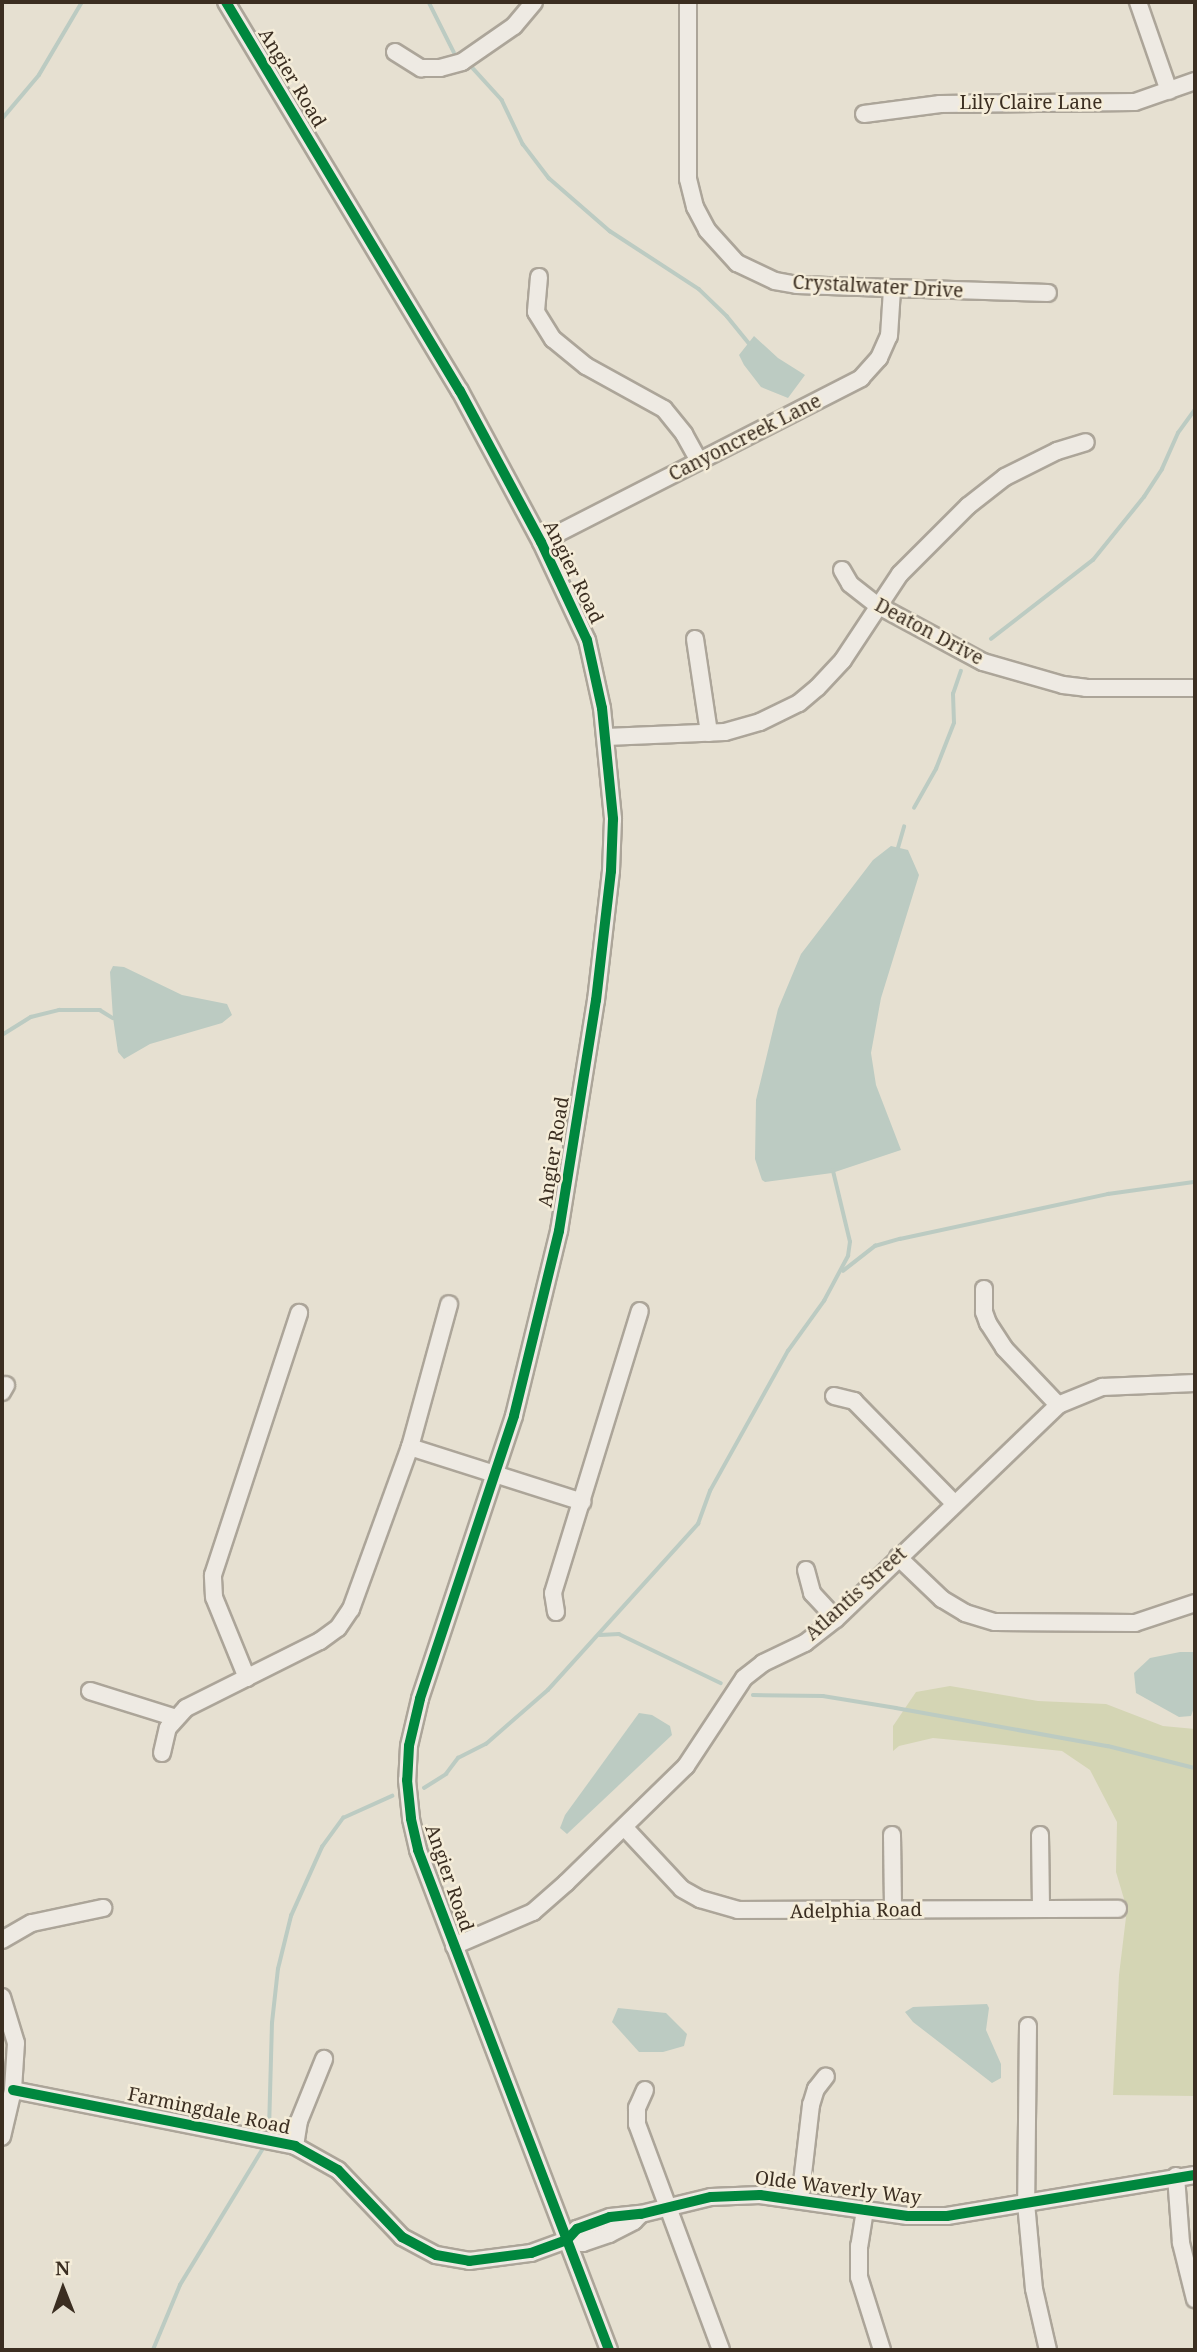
<!DOCTYPE html>
<html>
<head>
<meta charset="utf-8">
<style>
	body { margin:0 }
	#map { position:relative; width:1197px; height:2352px; overflow:hidden; background:#e6e0d1; font-family:"Noto Serif",serif }
	div>[style] { position:absolute }
	[style*='--x'] { left:calc(var(--x)*1px); top:calc(var(--y)*1px); width:calc(var(--w)*1px); rotate:calc(var(--a)*1deg) }
	.green>* { inset:0; background:#d4d5b4 }
	.water>* { inset:0; background:#bccbc2 }
	.stream>* { height:3.5px; margin:-1.75px; padding:0 1.75px; transform-origin:1.75px; border-radius:1.75px; background:#bccbc2 }
	.roads { filter:drop-shadow(2px 0 #aca599) drop-shadow(-2px 0 #aca599) drop-shadow(0 2px #aca599) drop-shadow(0 -2px #aca599) }
	.minor>* { height:16px; margin:-8px; padding:0 8px; transform-origin:8px; border-radius:8px; background:#eeeae3 }
	.cycleway>* { height:10px; margin:-5px; padding:0 5px; transform-origin:5px; border-radius:5px; background:#00873e }
	span { translate:-50% -50%; white-space:nowrap; text-align:center; line-height:1.15; -webkit-text-stroke:5px #f5edd9; paint-order:stroke }
	.street-label { font-size:19px; color:#3b2e21 }
	.frame { position:absolute; inset:0; border:4px solid #3b2e21; pointer-events:none }
	.north { position:absolute; left:28px; top:2254px; width:70px; height:70px; -webkit-text-stroke:5px #f5edd9; paint-order:stroke; rotate:359deg; font-size:19px; font-weight:700; line-height:28px; text-align:center; color:#3b2e21 }
	.north::after { content:''; display:block; margin:auto; width:24px; height:32px; background:#3b2e21; clip-path:polygon(50% 0,100% 100%,50% 72%,0 100%) }
</style>
</head>
<body>
<div id="map">
	<div class="green">
		<i style="clip-path:polygon(950px 1686px,1038px 1701px,1106px 1704px,1163px 1726px,1195px 1729px,1195px 2096px,1113px 2095px,1119px 1975px,1127px 1909px,1116px 1872px,1117px 1822px,1090px 1770px,1062px 1751px,995px 1744px,933px 1738px,899px 1746px,893px 1751px,893px 1726px,916px 1692px)"></i>
	</div>
	<div class="water">
		<i style="clip-path:polygon(754px 336px,778px 358px,805px 375px,788px 398px,761px 387px,744px 365px,739px 355px)"></i>
		<i style="clip-path:polygon(891px 846px,908px 850px,919px 875px,881px 998px,871px 1053px,876px 1085px,901px 1150px,832px 1173px,765px 1182px,762px 1180px,755px 1159px,756px 1100px,778px 1009px,801px 954px,873px 860px)"></i>
		<i style="clip-path:polygon(113px 966px,124px 967px,182px 995px,227px 1004px,232px 1015px,222px 1023px,150px 1044px,124px 1059px,118px 1052px,113px 1018px,110px 972px)"></i>
		<i style="clip-path:polygon(1180px 1652px,1195px 1652px,1195px 1705px,1191px 1716px,1179px 1717px,1136px 1693px,1134px 1673px,1150px 1658px)"></i>
		<i style="clip-path:polygon(639px 1713px,652px 1715px,670px 1726px,672px 1735px,567px 1834px,560px 1828px,565px 1815px)"></i>
		<i style="clip-path:polygon(987px 2004px,989px 2008px,986px 2030px,1001px 2064px,1001px 2078px,992px 2083px,913px 2022px,905px 2012px,913px 2007px)"></i>
		<i style="clip-path:polygon(618px 2008px,666px 2013px,687px 2034px,684px 2046px,663px 2052px,639px 2052px,612px 2022px)"></i>
	</div>
	<div class="stream">
		<i style="--x:429;--y:2;--w:56;--a:63.4"></i>
		<i style="--x:471;--y:66;--w:46;--a:47.6"></i>
		<i style="--x:502;--y:100;--w:49;--a:64.5"></i>
		<i style="--x:523;--y:144;--w:43;--a:52.6"></i>
		<i style="--x:549;--y:178;--w:81;--a:41"></i>
		<i style="--x:610;--y:231;--w:106;--a:33.1"></i>
		<i style="--x:699;--y:289;--w:39;--a:44"></i>
		<i style="--x:727;--y:316;--w:36;--a:51"></i>
		<i style="--x:2;--y:119;--w:57;--a:-49.9"></i>
		<i style="--x:39;--y:75;--w:85;--a:-59.5"></i>
		<i style="--x:991;--y:639;--w:129;--a:-37.8"></i>
		<i style="--x:1093;--y:560;--w:81;--a:-51"></i>
		<i style="--x:1144;--y:497;--w:33;--a:-57"></i>
		<i style="--x:1162;--y:469;--w:39;--a:-66"></i>
		<i style="--x:1178;--y:433;--w:29;--a:-54"></i>
		<i style="--x:914;--y:808;--w:45;--a:-60.6"></i>
		<i style="--x:936;--y:769;--w:49;--a:-68.6"></i>
		<i style="--x:954;--y:723;--w:29;--a:-92"></i>
		<i style="--x:953;--y:694;--w:24;--a:-71"></i>
		<i style="--x:898;--y:848;--w:22;--a:-74"></i>
		<i style="--x:2;--y:1035;--w:34;--a:-32"></i>
		<i style="--x:31;--y:1017;--w:29;--a:-14"></i>
		<i style="--x:59;--y:1010;--w:41;--a:0"></i>
		<i style="--x:100;--y:1010;--w:15;--a:32"></i>
		<i style="--x:843;--y:1271;--w:41;--a:-38"></i>
		<i style="--x:875;--y:1246;--w:26;--a:-16"></i>
		<i style="--x:900;--y:1239;--w:213;--a:-12.2"></i>
		<i style="--x:1108;--y:1194;--w:88;--a:-7.9"></i>
		<i style="--x:600;--y:1635;--w:19;--a:-3"></i>
		<i style="--x:619;--y:1634;--w:113;--a:25.7"></i>
		<i style="--x:753;--y:1695;--w:70;--a:0.8"></i>
		<i style="--x:823;--y:1696;--w:74;--a:9.3"></i>
		<i style="--x:896;--y:1708;--w:215;--a:10.2"></i>
		<i style="--x:1108;--y:1746;--w:90;--a:14.2"></i>
		<i style="--x:424;--y:1788;--w:26;--a:-32"></i>
		<i style="--x:446;--y:1774;--w:20;--a:-53"></i>
		<i style="--x:458;--y:1758;--w:31;--a:-27"></i>
		<i style="--x:486;--y:1744;--w:82;--a:-41.1"></i>
		<i style="--x:548;--y:1690;--w:224;--a:-47.9"></i>
		<i style="--x:698;--y:1524;--w:35;--a:-70"></i>
		<i style="--x:710;--y:1491;--w:160;--a:-60.9"></i>
		<i style="--x:788;--y:1351;--w:62;--a:-54.2"></i>
		<i style="--x:824;--y:1301;--w:51;--a:-61.9"></i>
		<i style="--x:848;--y:1256;--w:14;--a:-82"></i>
		<i style="--x:850;--y:1242;--w:73;--a:-103.5"></i>
		<i style="--x:269;--y:2130;--w:107;--a:-88.4"></i>
		<i style="--x:272;--y:2023;--w:54;--a:-83.7"></i>
		<i style="--x:278;--y:1969;--w:55;--a:-76.2"></i>
		<i style="--x:291;--y:1916;--w:76;--a:-65.8"></i>
		<i style="--x:322;--y:1847;--w:36;--a:-54"></i>
		<i style="--x:343;--y:1818;--w:54;--a:-24.2"></i>
		<i style="--x:153;--y:2350;--w:70;--a:-67.4"></i>
		<i style="--x:180;--y:2285;--w:164;--a:-58.7"></i>
	</div>
	<div class="roads">
		<div class="minor">
			<i style="--x:226;--y:2;--w:454;--a:59"></i>
			<i style="--x:460;--y:391;--w:171;--a:61.8"></i>
			<i style="--x:541;--y:542;--w:108;--a:64.9"></i>
			<i style="--x:587;--y:640;--w:70;--a:77.6"></i>
			<i style="--x:602;--y:708;--w:112;--a:84.3"></i>
			<i style="--x:613;--y:819;--w:52;--a:92.2"></i>
			<i style="--x:611;--y:871;--w:130;--a:96.6"></i>
			<i style="--x:596;--y:1000;--w:234;--a:99.1"></i>
			<i style="--x:559;--y:1231;--w:190;--a:103.7"></i>
			<i style="--x:514;--y:1416;--w:298;--a:108.4"></i>
			<i style="--x:420;--y:1699;--w:48;--a:103.2"></i>
			<i style="--x:409;--y:1746;--w:34;--a:93"></i>
			<i style="--x:407;--y:1780;--w:39;--a:84"></i>
			<i style="--x:411;--y:1819;--w:32;--a:77"></i>
			<i style="--x:418;--y:1850;--w:535;--a:69.09"></i>
			<i style="--x:688;--y:2;--w:177;--a:90"></i>
			<i style="--x:688;--y:179;--w:29;--a:76"></i>
			<i style="--x:695;--y:207;--w:26;--a:62"></i>
			<i style="--x:707;--y:230;--w:45;--a:47.7"></i>
			<i style="--x:737;--y:263;--w:42;--a:25.3"></i>
			<i style="--x:775;--y:281;--w:22;--a:10"></i>
			<i style="--x:797;--y:285;--w:251;--a:1.8"></i>
			<i style="--x:1138;--y:2;--w:94;--a:70.8"></i>
			<i style="--x:395;--y:52;--w:31;--a:32"></i>
			<i style="--x:421;--y:68;--w:19;--a:0"></i>
			<i style="--x:440;--y:68;--w:23;--a:-15"></i>
			<i style="--x:462;--y:62;--w:63;--a:-34.7"></i>
			<i style="--x:514;--y:26;--w:31;--a:-50"></i>
			<i style="--x:864;--y:114;--w:77;--a:-7.5"></i>
			<i style="--x:940;--y:104;--w:195;--a:-0.6"></i>
			<i style="--x:1135;--y:102;--w:64;--a:-19.3"></i>
			<i style="--x:539;--y:277;--w:35;--a:95"></i>
			<i style="--x:536;--y:312;--w:32;--a:58"></i>
			<i style="--x:553;--y:339;--w:43;--a:39.3"></i>
			<i style="--x:586;--y:366;--w:89;--a:28.9"></i>
			<i style="--x:664;--y:409;--w:32;--a:51"></i>
			<i style="--x:684;--y:434;--w:31;--a:61"></i>
			<i style="--x:541;--y:542;--w:360;--a:-27.1"></i>
			<i style="--x:861;--y:378;--w:27;--a:-48"></i>
			<i style="--x:879;--y:358;--w:24;--a:-66"></i>
			<i style="--x:889;--y:336;--w:47;--a:-86.3"></i>
			<i style="--x:842;--y:570;--w:16;--a:60"></i>
			<i style="--x:850;--y:584;--w:34;--a:38"></i>
			<i style="--x:877;--y:605;--w:120;--a:28.3"></i>
			<i style="--x:983;--y:662;--w:83;--a:16"></i>
			<i style="--x:1063;--y:685;--w:23;--a:7"></i>
			<i style="--x:1086;--y:688;--w:109;--a:0"></i>
			<i style="--x:695;--y:639;--w:95;--a:81.5"></i>
			<i style="--x:606;--y:737;--w:119;--a:-2.4"></i>
			<i style="--x:725;--y:732;--w:36;--a:-16"></i>
			<i style="--x:760;--y:722;--w:43;--a:-26"></i>
			<i style="--x:799;--y:703;--w:23;--a:-40"></i>
			<i style="--x:817;--y:688;--w:38;--a:-47"></i>
			<i style="--x:843;--y:660;--w:103;--a:-56.5"></i>
			<i style="--x:900;--y:574;--w:96;--a:-45"></i>
			<i style="--x:968;--y:506;--w:47;--a:-38.1"></i>
			<i style="--x:1005;--y:477;--w:58;--a:-26.6"></i>
			<i style="--x:1057;--y:451;--w:30;--a:-17"></i>
			<i style="--x:984;--y:1289;--w:23;--a:90"></i>
			<i style="--x:984;--y:1312;--w:12;--a:70"></i>
			<i style="--x:988;--y:1323;--w:30;--a:57"></i>
			<i style="--x:1004;--y:1348;--w:79;--a:46.5"></i>
			<i style="--x:2;--y:1392;--w:8;--a:-60"></i>
			<i style="--x:834;--y:1396;--w:21;--a:14"></i>
			<i style="--x:854;--y:1401;--w:143;--a:45.6"></i>
			<i style="--x:410;--y:1447;--w:181;--a:17.7"></i>
			<i style="--x:898;--y:1557;--w:61;--a:43.7"></i>
			<i style="--x:942;--y:1599;--w:27;--a:31"></i>
			<i style="--x:965;--y:1613;--w:31;--a:17"></i>
			<i style="--x:995;--y:1622;--w:140;--a:0.4"></i>
			<i style="--x:1135;--y:1623;--w:63;--a:-18.4"></i>
			<i style="--x:806;--y:1570;--w:24;--a:75"></i>
			<i style="--x:812;--y:1593;--w:35;--a:47"></i>
			<i style="--x:556;--y:1612;--w:19;--a:-99"></i>
			<i style="--x:553;--y:1593;--w:295;--a:-72.9"></i>
			<i style="--x:247;--y:1678;--w:87;--a:-112.2"></i>
			<i style="--x:214;--y:1597;--w:22;--a:-93"></i>
			<i style="--x:213;--y:1575;--w:276;--a:-71.8"></i>
			<i style="--x:90;--y:1691;--w:90;--a:17.4"></i>
			<i style="--x:162;--y:1753;--w:26;--a:-77"></i>
			<i style="--x:168;--y:1728;--w:27;--a:-48"></i>
			<i style="--x:186;--y:1708;--w:150;--a:-26.6"></i>
			<i style="--x:320;--y:1641;--w:22;--a:-36"></i>
			<i style="--x:338;--y:1628;--w:23;--a:-56"></i>
			<i style="--x:351;--y:1609;--w:172;--a:-70"></i>
			<i style="--x:410;--y:1447;--w:148;--a:-74.7"></i>
			<i style="--x:625;--y:1828;--w:83;--a:46.9"></i>
			<i style="--x:682;--y:1889;--w:21;--a:29"></i>
			<i style="--x:700;--y:1899;--w:40;--a:16"></i>
			<i style="--x:738;--y:1910;--w:380;--a:-0.2"></i>
			<i style="--x:892;--y:1835;--w:75;--a:89.2"></i>
			<i style="--x:1040;--y:1835;--w:74;--a:89.2"></i>
			<i style="--x:2;--y:1940;--w:34;--a:-30"></i>
			<i style="--x:32;--y:1923;--w:73;--a:-11.9"></i>
			<i style="--x:454;--y:1946;--w:86;--a:-23.3"></i>
			<i style="--x:533;--y:1912;--w:44;--a:-41.3"></i>
			<i style="--x:566;--y:1883;--w:168;--a:-44.3"></i>
			<i style="--x:686;--y:1766;--w:105;--a:-56.6"></i>
			<i style="--x:744;--y:1678;--w:24;--a:-38"></i>
			<i style="--x:763;--y:1663;--w:47;--a:-25.5"></i>
			<i style="--x:805;--y:1643;--w:39;--a:-38"></i>
			<i style="--x:836;--y:1619;--w:308;--a:-43.9"></i>
			<i style="--x:1058;--y:1405;--w:48;--a:-22.2"></i>
			<i style="--x:1102;--y:1387;--w:93;--a:-2.5"></i>
			<i style="--x:2;--y:1997;--w:48;--a:73.1"></i>
			<i style="--x:16;--y:2043;--w:47;--a:93.7"></i>
			<i style="--x:13;--y:2090;--w:48;--a:103.2"></i>
			<i style="--x:1028;--y:2026;--w:177;--a:90.6"></i>
			<i style="--x:1026;--y:2203;--w:86;--a:84.7"></i>
			<i style="--x:1034;--y:2289;--w:63;--a:77.1"></i>
			<i style="--x:13;--y:2090;--w:288;--a:11.2"></i>
			<i style="--x:295;--y:2146;--w:49;--a:29.2"></i>
			<i style="--x:338;--y:2170;--w:93;--a:46.3"></i>
			<i style="--x:402;--y:2237;--w:38;--a:28"></i>
			<i style="--x:436;--y:2255;--w:34;--a:10"></i>
			<i style="--x:469;--y:2261;--w:63;--a:-7.4"></i>
			<i style="--x:531;--y:2253;--w:38;--a:-20"></i>
			<i style="--x:567;--y:2240;--w:15;--a:-48"></i>
			<i style="--x:577;--y:2229;--w:35;--a:-20"></i>
			<i style="--x:610;--y:2217;--w:31;--a:-6"></i>
			<i style="--x:641;--y:2214;--w:72;--a:-13.7"></i>
			<i style="--x:711;--y:2197;--w:49;--a:-2.3"></i>
			<i style="--x:760;--y:2195;--w:149;--a:8.1"></i>
			<i style="--x:908;--y:2216;--w:39;--a:0"></i>
			<i style="--x:947;--y:2216;--w:251;--a:-9.4"></i>
			<i style="--x:645;--y:2090;--w:20;--a:114"></i>
			<i style="--x:637;--y:2108;--w:16;--a:90"></i>
			<i style="--x:637;--y:2124;--w:241;--a:69.6"></i>
			<i style="--x:295;--y:2146;--w:25;--a:-81"></i>
			<i style="--x:299;--y:2121;--w:67;--a:-68"></i>
			<i style="--x:1176;--y:2176;--w:67;--a:85.7"></i>
			<i style="--x:1181;--y:2243;--w:58;--a:76"></i>
			<i style="--x:800;--y:2200;--w:96;--a:-83.4"></i>
			<i style="--x:811;--y:2105;--w:17;--a:-73"></i>
			<i style="--x:816;--y:2089;--w:16;--a:-52"></i>
			<i style="--x:865;--y:2210;--w:36;--a:99"></i>
			<i style="--x:859;--y:2246;--w:31;--a:90"></i>
			<i style="--x:859;--y:2277;--w:77;--a:72.5"></i>
			<i style="--x:567;--y:2240;--w:16;--a:11"></i>
			<i style="--x:583;--y:2243;--w:28;--a:-19"></i>
			<i style="--x:609;--y:2234;--w:28;--a:-27"></i>
			<i style="--x:634;--y:2221;--w:10;--a:-45"></i>
		</div>
	</div>
	<div class="cycleway">
		<i style="--x:226;--y:2;--w:454;--a:59"></i>
		<i style="--x:460;--y:391;--w:171;--a:61.8"></i>
		<i style="--x:541;--y:542;--w:108;--a:64.9"></i>
		<i style="--x:587;--y:640;--w:70;--a:77.6"></i>
		<i style="--x:602;--y:708;--w:112;--a:84.3"></i>
		<i style="--x:613;--y:819;--w:52;--a:92.2"></i>
		<i style="--x:611;--y:871;--w:130;--a:96.6"></i>
		<i style="--x:596;--y:1000;--w:234;--a:99.1"></i>
		<i style="--x:559;--y:1231;--w:190;--a:103.7"></i>
		<i style="--x:514;--y:1416;--w:298;--a:108.4"></i>
		<i style="--x:420;--y:1699;--w:48;--a:103.2"></i>
		<i style="--x:409;--y:1746;--w:34;--a:93"></i>
		<i style="--x:407;--y:1780;--w:39;--a:84"></i>
		<i style="--x:411;--y:1819;--w:32;--a:77"></i>
		<i style="--x:418;--y:1850;--w:535;--a:69.09"></i>
		<i style="--x:13;--y:2090;--w:288;--a:11.2"></i>
		<i style="--x:295;--y:2146;--w:49;--a:29.2"></i>
		<i style="--x:338;--y:2170;--w:93;--a:46.3"></i>
		<i style="--x:402;--y:2237;--w:38;--a:28"></i>
		<i style="--x:436;--y:2255;--w:34;--a:10"></i>
		<i style="--x:469;--y:2261;--w:63;--a:-7.4"></i>
		<i style="--x:531;--y:2253;--w:38;--a:-20"></i>
		<i style="--x:567;--y:2240;--w:15;--a:-48"></i>
		<i style="--x:577;--y:2229;--w:35;--a:-20"></i>
		<i style="--x:610;--y:2217;--w:31;--a:-6"></i>
		<i style="--x:641;--y:2214;--w:72;--a:-13.7"></i>
		<i style="--x:711;--y:2197;--w:49;--a:-2.3"></i>
		<i style="--x:760;--y:2195;--w:149;--a:8.1"></i>
		<i style="--x:908;--y:2216;--w:39;--a:0"></i>
		<i style="--x:947;--y:2216;--w:251;--a:-9.4"></i>
	</div>
	<div class="street-label">
		<span style="left:292px;top:78px;rotate:59deg">Angier Road</span>
		<span style="left:1031px;top:103px">Lily Claire Lane</span>
		<span style="left:878px;top:287px;rotate:3deg">Crystalwater Drive</span>
		<span style="left:745px;top:438px;rotate:-27deg">Canyoncreek Lane</span>
		<span style="left:573px;top:572px;rotate:64deg">Angier Road</span>
		<span style="left:929px;top:632px;rotate:28deg">Deaton Drive</span>
		<span style="left:554px;top:1152px;rotate:-81deg">Angier Road</span>
		<span style="left:856px;top:1594px;rotate:-42deg">Atlantis Street</span>
		<span style="left:449px;top:1878px;rotate:71deg">Angier Road</span>
		<span style="left:856px;top:1911px;rotate:-1deg">Adelphia Road</span>
		<span style="left:209px;top:2111px;rotate:12deg">Farmingdale Road</span>
		<span style="left:838px;top:2188px;rotate:7deg">Olde Waverly Way</span>
	</div>
	<div class="frame"></div>
	<div class="north">N</div>
</div>
</body>
</html>
